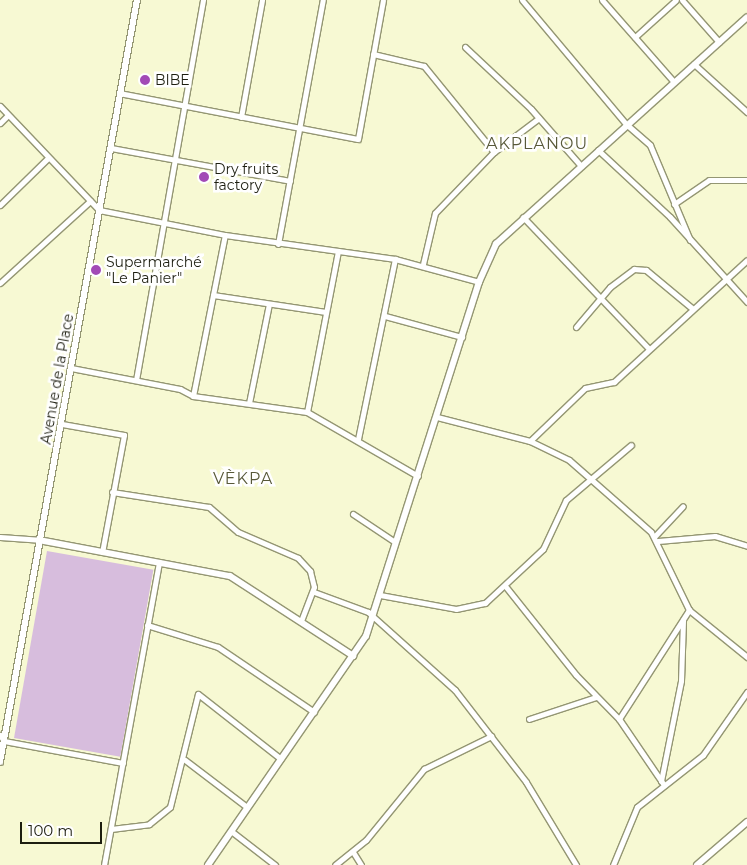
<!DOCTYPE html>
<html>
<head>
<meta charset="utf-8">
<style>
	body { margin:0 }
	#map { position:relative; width:747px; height:865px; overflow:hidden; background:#f7f9d3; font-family:Montserrat,sans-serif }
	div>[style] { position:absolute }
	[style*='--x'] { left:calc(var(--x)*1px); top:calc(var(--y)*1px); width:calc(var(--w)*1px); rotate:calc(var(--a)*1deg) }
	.green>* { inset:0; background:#d7bddd; transform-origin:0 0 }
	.roads { filter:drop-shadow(1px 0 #949673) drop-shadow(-1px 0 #949673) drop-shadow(0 1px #949673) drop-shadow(0 -1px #949673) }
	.minor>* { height:5px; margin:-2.5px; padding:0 2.5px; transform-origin:2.5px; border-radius:2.5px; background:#fff }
	.tertiary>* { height:6px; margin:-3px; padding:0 3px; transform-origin:3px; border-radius:3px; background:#fff }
	.dots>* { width:14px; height:14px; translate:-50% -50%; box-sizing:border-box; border:2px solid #fff; border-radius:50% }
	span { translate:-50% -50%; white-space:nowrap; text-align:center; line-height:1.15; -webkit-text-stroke:5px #fff; paint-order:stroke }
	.poi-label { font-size:14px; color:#1d1e10 }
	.left { translate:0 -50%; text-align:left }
	.street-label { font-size:14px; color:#1d1e10 }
	.quarter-label { font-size:16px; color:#585939; letter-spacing:1px }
	.scale { position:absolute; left:20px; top:822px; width:82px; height:22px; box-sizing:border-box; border:2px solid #1d1e10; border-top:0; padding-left:6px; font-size:15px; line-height:18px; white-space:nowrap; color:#1d1e10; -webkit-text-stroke:4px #fff; paint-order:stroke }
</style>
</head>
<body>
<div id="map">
	<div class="green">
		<i style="left:47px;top:551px;width:108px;height:190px;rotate:10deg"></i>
	</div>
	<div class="roads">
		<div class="minor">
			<i style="--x:522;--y:0;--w:162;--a:50"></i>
			<i style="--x:626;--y:124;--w:32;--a:41"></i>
			<i style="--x:650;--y:145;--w:103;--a:67.2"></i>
			<i style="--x:602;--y:0;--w:109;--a:48.7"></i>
			<i style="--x:682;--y:0;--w:56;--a:48.6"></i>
			<i style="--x:635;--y:37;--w:55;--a:-42.1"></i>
			<i style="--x:465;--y:47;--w:91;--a:43.2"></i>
			<i style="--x:531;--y:109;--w:76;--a:48.7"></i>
			<i style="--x:373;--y:54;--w:52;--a:13.2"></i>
			<i style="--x:424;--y:66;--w:111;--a:50.9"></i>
			<i style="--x:694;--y:64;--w:72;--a:42.2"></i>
			<i style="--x:119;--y:93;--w:243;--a:10.9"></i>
			<i style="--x:358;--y:139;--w:141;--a:-79.8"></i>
			<i style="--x:0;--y:106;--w:144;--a:46.4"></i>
			<i style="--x:99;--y:210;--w:128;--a:11.2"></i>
			<i style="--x:225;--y:235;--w:172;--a:8"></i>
			<i style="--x:395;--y:259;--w:87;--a:15.3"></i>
			<i style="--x:241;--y:117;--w:119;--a:-79.8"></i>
			<i style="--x:0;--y:123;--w:11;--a:-45"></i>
			<i style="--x:111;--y:148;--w:182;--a:10.4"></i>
			<i style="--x:598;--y:150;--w:98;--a:42.9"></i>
			<i style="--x:670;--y:217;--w:115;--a:47.8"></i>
			<i style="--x:674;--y:204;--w:42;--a:-34.4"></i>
			<i style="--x:709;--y:180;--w:38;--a:0"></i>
			<i style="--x:0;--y:205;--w:67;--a:-44.4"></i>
			<i style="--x:523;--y:217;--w:182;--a:46.3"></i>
			<i style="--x:278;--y:244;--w:248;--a:-79.6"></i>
			<i style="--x:423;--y:264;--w:52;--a:-76.8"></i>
			<i style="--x:435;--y:213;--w:85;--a:-46"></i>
			<i style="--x:494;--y:152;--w:56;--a:-37.1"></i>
			<i style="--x:0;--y:283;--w:122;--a:-42.3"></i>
			<i style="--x:213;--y:295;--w:114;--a:8.6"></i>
			<i style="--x:385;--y:316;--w:80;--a:15.3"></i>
			<i style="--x:576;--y:327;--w:52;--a:-49.6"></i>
			<i style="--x:610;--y:287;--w:30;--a:-37"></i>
			<i style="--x:634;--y:269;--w:12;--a:5"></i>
			<i style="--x:646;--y:270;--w:61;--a:39.7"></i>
			<i style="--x:71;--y:368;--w:111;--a:10.9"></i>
			<i style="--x:180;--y:389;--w:15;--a:28"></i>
			<i style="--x:193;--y:396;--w:115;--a:8"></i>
			<i style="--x:307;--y:412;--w:128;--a:30"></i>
			<i style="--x:136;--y:380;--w:386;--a:-80"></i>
			<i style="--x:193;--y:396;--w:164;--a:-78.8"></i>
			<i style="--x:249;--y:403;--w:101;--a:-78.6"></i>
			<i style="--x:307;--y:412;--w:164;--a:-79.1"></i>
			<i style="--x:437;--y:417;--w:96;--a:14.5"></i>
			<i style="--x:530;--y:441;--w:43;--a:26"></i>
			<i style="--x:569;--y:460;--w:109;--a:41.3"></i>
			<i style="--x:651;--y:532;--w:87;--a:64"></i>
			<i style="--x:689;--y:610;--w:75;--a:39"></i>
			<i style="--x:62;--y:424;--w:63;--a:10.1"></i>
			<i style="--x:124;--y:435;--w:119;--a:100.6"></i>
			<i style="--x:358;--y:439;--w:184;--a:-78.4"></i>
			<i style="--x:530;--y:441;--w:76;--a:-43.9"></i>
			<i style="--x:585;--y:388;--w:30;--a:-12"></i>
			<i style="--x:614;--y:382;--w:180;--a:-42.5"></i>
			<i style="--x:112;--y:492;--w:98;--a:8.8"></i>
			<i style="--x:209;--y:507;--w:38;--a:41"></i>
			<i style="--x:238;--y:532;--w:65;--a:23.4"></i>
			<i style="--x:298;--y:558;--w:18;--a:47"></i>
			<i style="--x:310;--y:571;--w:16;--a:76"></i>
			<i style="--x:314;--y:587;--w:36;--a:111"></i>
			<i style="--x:353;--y:514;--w:50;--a:33.7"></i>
			<i style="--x:0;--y:537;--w:39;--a:4"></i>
			<i style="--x:654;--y:537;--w:42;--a:-46.9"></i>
			<i style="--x:658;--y:541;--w:57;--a:-5"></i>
			<i style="--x:715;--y:536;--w:34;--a:17"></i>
			<i style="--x:506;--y:587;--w:112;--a:51.5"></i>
			<i style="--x:576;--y:675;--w:62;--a:45.7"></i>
			<i style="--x:619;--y:719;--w:80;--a:55.7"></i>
			<i style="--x:314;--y:592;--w:58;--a:20.3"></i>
			<i style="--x:368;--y:612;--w:117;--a:41.9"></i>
			<i style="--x:455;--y:690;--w:116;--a:52.3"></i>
			<i style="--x:526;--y:782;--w:97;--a:58.9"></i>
			<i style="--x:380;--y:595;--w:77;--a:10.4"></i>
			<i style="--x:456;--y:609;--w:30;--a:-12"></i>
			<i style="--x:485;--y:603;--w:79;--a:-43"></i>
			<i style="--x:543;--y:549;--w:54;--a:-64.9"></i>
			<i style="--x:566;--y:500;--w:85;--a:-40.2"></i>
			<i style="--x:147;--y:625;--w:74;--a:17.2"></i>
			<i style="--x:218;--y:647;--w:116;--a:34.1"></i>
			<i style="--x:529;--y:719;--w:71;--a:-18.2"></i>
			<i style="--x:619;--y:719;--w:130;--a:-57.3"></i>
			<i style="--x:0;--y:735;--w:7;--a:56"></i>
			<i style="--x:4;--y:741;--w:121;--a:10.5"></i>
			<i style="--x:185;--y:760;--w:78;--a:37.2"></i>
			<i style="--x:661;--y:781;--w:102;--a:-78.7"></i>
			<i style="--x:681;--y:681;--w:61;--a:-88.1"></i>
			<i style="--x:111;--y:829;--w:38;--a:-7"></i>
			<i style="--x:149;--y:824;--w:27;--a:-39"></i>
			<i style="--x:170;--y:807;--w:116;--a:-76.1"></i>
			<i style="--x:198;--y:694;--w:105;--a:38.1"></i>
			<i style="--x:231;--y:831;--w:56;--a:37.7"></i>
			<i style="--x:353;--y:852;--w:15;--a:58"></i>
			<i style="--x:104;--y:865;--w:308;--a:-79.7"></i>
			<i style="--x:335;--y:865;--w:40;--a:-39"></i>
			<i style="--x:366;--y:840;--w:92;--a:-50.8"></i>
			<i style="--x:424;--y:769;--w:75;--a:-26.2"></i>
			<i style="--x:613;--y:865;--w:63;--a:-67.5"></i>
			<i style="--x:637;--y:807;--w:84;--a:-38.2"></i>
			<i style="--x:703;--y:755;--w:77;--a:-55.1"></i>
		</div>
		<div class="tertiary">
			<i style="--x:39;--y:540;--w:194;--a:10.7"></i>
			<i style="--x:230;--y:576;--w:147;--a:33"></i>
			<i style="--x:0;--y:762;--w:774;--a:-79.81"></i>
			<i style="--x:208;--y:865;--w:278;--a:-55.4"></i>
			<i style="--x:366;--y:636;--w:372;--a:-72.3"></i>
			<i style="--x:479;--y:282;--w:42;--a:-65.9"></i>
			<i style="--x:496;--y:244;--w:338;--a:-42.1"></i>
			<i style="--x:697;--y:865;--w:66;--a:-40.7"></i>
		</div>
	</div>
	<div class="dots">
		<i style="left:145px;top:80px;background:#a24ab6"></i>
		<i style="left:204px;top:177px;background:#a24ab6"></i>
		<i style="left:96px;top:270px;background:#a24ab6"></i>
	</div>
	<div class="poi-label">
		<span class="left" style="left:155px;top:80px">BIBE</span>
		<span class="left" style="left:214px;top:177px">Dry fruits<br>factory</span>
		<span class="left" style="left:106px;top:270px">Supermarché<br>"Le Panier"</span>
	</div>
	<div class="street-label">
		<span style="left:57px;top:379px;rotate:-80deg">Avenue de la Place</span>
	</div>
	<div class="quarter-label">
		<span style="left:537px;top:144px">AKPLANOU</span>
		<span style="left:243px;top:479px">VÈKPA</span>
	</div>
	<div class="scale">100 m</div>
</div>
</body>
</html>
